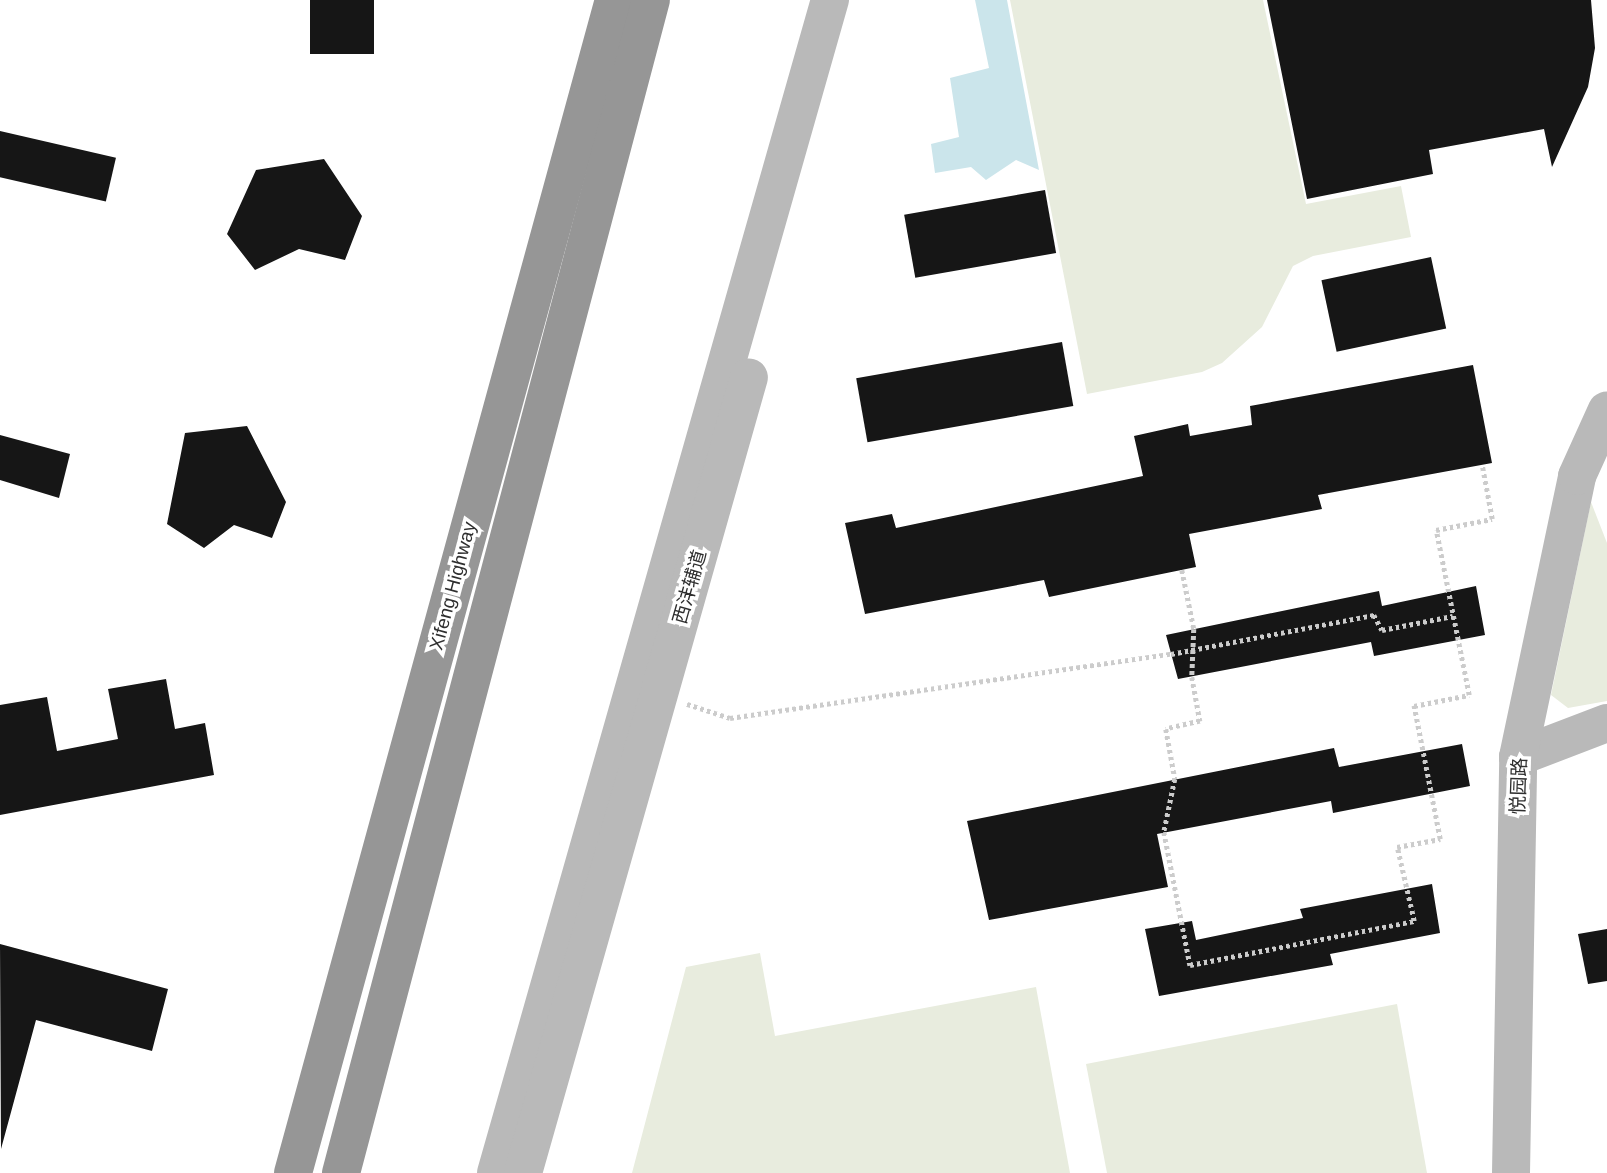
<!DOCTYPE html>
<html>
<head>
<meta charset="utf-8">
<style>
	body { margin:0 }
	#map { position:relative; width:1607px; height:1173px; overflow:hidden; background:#fff; font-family:Helvetica,"Noto Sans SC",sans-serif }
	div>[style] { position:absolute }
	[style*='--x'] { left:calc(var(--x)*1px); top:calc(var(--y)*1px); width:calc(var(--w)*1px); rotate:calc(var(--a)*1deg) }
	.green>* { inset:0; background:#e8ecde }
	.water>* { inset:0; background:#cbe5eb }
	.building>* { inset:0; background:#161616; transform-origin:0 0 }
	.path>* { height:4.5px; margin-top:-2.25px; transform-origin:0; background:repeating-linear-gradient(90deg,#ccc 0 3.5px,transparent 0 7px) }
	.secondary>* { height:38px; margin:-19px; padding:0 19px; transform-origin:19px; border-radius:19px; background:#b9b9b9 }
	.highway>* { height:38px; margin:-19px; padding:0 19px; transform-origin:19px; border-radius:19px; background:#969696 }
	span { translate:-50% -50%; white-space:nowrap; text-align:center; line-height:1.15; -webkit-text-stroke:7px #fff; paint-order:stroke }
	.street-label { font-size:19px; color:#2f2f2f }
</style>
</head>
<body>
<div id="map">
	<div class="green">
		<i style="clip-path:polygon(1010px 0,1263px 0,1306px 204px,1401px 186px,1411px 237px,1313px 256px,1293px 266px,1262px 327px,1222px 363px,1202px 372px,1087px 394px)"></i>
		<i style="clip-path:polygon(1591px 502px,1607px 543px,1607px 701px,1568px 708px,1551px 695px)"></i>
		<i style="clip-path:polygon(760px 953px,775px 1036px,1036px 987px,1070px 1173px,632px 1173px,686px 967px)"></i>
		<i style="clip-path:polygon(1397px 1004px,1427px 1173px,1107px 1173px,1086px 1064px)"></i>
	</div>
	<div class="water">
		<i style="clip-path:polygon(975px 0,1007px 0,1039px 170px,1016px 160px,986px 180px,971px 167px,935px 173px,931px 144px,959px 137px,950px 78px,989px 68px)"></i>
	</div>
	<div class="building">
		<i style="left:310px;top:0;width:64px;height:54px"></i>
		<i style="clip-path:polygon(1267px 0,1591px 0,1595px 48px,1588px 87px,1552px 167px,1544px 129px,1429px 150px,1433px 174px,1307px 199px)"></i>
		<i style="left:0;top:131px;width:119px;height:45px;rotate:13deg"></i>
		<i style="clip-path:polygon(324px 159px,362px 216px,345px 260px,299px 249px,255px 270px,227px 234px,256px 170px)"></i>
		<i style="left:1045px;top:190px;width:64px;height:143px;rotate:80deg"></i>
		<i style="left:1431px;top:257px;width:73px;height:112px;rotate:78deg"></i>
		<i style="left:1062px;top:342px;width:65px;height:209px;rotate:80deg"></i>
		<i style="clip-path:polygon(1473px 365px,1492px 463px,1318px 495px,1322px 509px,1189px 534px,1196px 567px,1049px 597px,1044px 580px,865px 614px,845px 523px,892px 514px,896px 528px,1143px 476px,1134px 436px,1188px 424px,1190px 436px,1252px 425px,1250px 406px)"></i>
		<i style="clip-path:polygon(247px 426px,286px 502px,272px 538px,234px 525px,204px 548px,167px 524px,185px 433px)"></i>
		<i style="clip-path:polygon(0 435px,70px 454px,59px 498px,0 480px)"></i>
		<i style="clip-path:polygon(1476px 586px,1485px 635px,1374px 656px,1371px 642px,1178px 679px,1166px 635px,1379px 591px,1382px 606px)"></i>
		<i style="clip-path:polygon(166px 679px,175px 729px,205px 723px,214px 775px,0 815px,0 705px,47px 697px,57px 751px,118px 739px,108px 689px)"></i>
		<i style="clip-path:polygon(1462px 744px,1470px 786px,1333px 813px,1331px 801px,1157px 834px,1168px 887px,989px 920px,967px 821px,1334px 748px,1339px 767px)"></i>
		<i style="clip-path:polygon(1432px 884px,1440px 933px,1330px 954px,1333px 965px,1159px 996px,1145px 929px,1192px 921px,1196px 940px,1303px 918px,1300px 909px)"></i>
		<i style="clip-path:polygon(1607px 929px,1607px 981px,1588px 984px,1578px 934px)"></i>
		<i style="clip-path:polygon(0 944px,168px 989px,152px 1051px,36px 1020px,1px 1149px)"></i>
	</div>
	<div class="path">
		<i style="--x:1182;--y:570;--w:60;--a:78.5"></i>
		<i style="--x:1194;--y:629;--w:48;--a:92.4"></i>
		<i style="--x:1192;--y:677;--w:45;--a:79.7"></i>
		<i style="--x:1200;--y:721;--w:35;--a:167"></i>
		<i style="--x:1166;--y:729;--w:51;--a:79.8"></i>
		<i style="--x:1175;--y:779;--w:54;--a:101.7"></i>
		<i style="--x:1164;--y:832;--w:136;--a:78.9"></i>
		<i style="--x:1190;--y:965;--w:228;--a:-11.1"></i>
		<i style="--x:1414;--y:921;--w:76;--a:-102.9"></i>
		<i style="--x:1397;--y:847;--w:44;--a:-10.5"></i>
		<i style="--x:1440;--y:839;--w:136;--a:-101.1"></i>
		<i style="--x:1414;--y:706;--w:56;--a:-11.3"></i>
		<i style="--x:1469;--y:695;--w:168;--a:-101.3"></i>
		<i style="--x:1436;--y:530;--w:57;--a:-11.1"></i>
		<i style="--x:1492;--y:519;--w:55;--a:-100.5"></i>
		<i style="--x:687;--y:704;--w:45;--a:18"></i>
		<i style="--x:730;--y:718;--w:446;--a:-8.3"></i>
		<i style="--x:1171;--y:654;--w:207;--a:-10.9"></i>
		<i style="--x:1374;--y:615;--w:17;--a:62"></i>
		<i style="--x:1382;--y:630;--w:72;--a:-11.2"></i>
	</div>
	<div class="secondary">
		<i style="--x:1518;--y:757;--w:95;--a:-20.9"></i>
		<i style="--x:496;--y:1173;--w:1220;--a:-74.11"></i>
		<i style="--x:523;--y:1173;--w:827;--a:-74.15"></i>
		<i style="--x:1511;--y:1173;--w:416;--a:-89"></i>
		<i style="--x:1518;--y:757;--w:287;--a:-78.1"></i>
		<i style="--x:1577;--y:476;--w:72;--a:-65.6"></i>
	</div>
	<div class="highway">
		<i style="--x:293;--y:1173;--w:1216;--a:-74.7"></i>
		<i style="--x:341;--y:1173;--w:1213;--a:-75.2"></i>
	</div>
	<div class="street-label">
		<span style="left:453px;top:586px;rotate:-75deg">Xifeng Highway</span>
		<span style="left:690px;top:587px;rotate:-74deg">西沣辅道</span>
		<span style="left:1519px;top:786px;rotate:-88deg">悦园路</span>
	</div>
</div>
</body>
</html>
